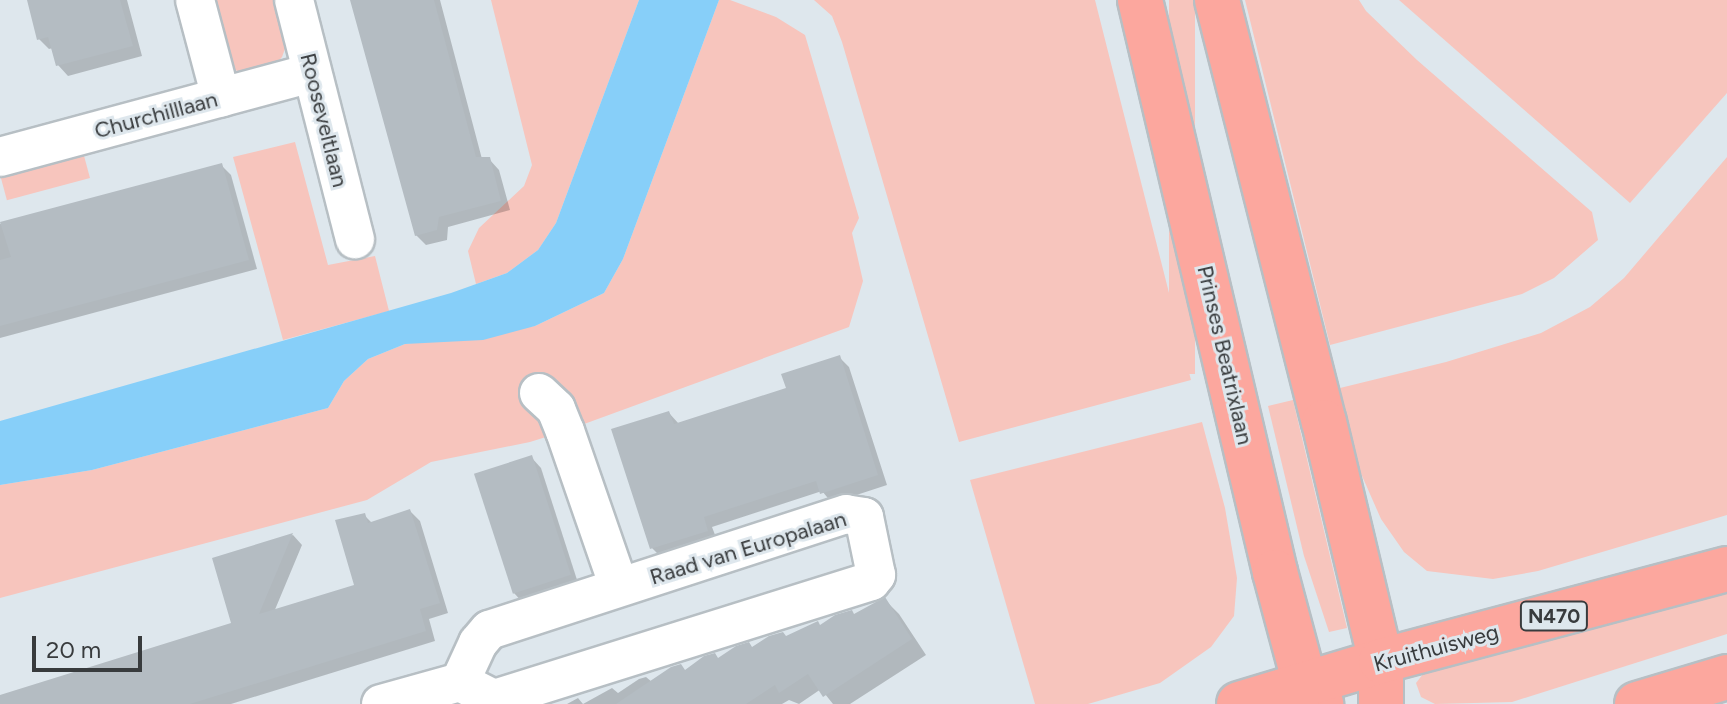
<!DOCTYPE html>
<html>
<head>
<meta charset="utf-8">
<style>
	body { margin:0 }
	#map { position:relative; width:1727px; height:704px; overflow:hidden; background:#dee7ed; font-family:Figtree,sans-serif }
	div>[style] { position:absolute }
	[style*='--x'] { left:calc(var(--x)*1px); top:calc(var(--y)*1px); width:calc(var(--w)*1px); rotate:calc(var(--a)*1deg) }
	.green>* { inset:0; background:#f7c5bd; transform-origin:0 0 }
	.water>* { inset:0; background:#87cff9 }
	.shadow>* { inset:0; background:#0003 }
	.building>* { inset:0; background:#b4bcc2; transform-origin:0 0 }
	.roads { filter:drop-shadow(2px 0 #b7bfc4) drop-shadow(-2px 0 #b7bfc4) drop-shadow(0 2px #b7bfc4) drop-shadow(0 -2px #b7bfc4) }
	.minor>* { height:38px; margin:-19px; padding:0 19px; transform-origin:19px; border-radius:19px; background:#fff }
	.primary>* { height:44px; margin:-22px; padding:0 22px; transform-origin:22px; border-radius:22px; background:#fca79e }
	span { translate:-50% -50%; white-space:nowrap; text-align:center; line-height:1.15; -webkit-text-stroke:6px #dee7ed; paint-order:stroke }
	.shield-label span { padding:2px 6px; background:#dee7ed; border:2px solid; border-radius:6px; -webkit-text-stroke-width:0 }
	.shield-label { font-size:20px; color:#383b3d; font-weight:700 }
	.street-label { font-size:22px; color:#383b3d }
	.scale { position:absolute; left:32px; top:636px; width:110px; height:36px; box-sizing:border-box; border:4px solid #383b3d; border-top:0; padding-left:10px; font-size:24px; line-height:28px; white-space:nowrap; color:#383b3d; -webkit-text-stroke:6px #dee7ed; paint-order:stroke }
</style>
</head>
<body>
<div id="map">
	<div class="green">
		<i style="clip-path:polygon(209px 0,274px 0,286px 46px,282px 57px,274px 66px,242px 73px,231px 68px)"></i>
		<i style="clip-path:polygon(491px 0,639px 0,556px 223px,538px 250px,507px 273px,476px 284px,468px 251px,479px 228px,524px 186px,532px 165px)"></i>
		<i style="clip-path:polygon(719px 0,730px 0,776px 17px,805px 35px,859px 218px,852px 233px,863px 281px,849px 327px,565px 431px,530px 442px,431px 462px,367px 500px,0 598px,0 485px,92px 470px,328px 408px,344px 381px,368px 359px,405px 344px,535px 326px,604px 293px,623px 259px)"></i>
		<i style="clip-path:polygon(814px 0,1095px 0,1191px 380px,959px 442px,842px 42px,832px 16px)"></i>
		<i style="left:1169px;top:0;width:26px;height:374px"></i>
		<i style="clip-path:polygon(1245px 0,1359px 0,1366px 11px,1417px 60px,1592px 212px,1598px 240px,1554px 278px,1522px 294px,1330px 345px)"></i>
		<i style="clip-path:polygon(1399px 0,1727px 0,1727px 93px,1630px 203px)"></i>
		<i style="clip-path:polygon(295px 142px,328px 265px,375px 256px,389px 311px,283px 340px,233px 157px)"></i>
		<i style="left:83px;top:152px;width:27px;height:86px;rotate:75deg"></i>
		<i style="clip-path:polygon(1727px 157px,1727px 515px,1538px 571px,1493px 579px,1427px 571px,1404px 552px,1381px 519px,1359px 469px,1340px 388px,1446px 362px,1541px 333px,1590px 307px,1624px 278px)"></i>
		<i style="clip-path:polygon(1293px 400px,1347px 628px,1329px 632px,1304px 556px,1268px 406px)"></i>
		<i style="clip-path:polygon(1202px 422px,1225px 508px,1237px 578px,1234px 616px,1211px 647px,1160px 683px,1088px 704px,1035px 704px,970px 480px)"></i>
		<i style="clip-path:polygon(1727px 579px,1727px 634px,1512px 702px,1435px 704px,1421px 697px,1416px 683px,1427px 669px)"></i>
	</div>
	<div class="water">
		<i style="clip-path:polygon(639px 0,719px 0,623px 259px,604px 293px,535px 326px,483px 340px,405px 344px,368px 359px,344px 381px,328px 408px,92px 470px,0 485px,0 421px,451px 293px,507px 273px,538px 250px,556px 223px)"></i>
	</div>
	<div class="shadow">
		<i style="clip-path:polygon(29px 0,127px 0,142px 56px,68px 76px,58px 65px,53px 48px,49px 49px,39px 39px)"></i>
		<i style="clip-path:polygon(353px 0,440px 0,482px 159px,489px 159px,499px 170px,510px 210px,448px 227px,447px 240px,426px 245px,416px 235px)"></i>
		<i style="clip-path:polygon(221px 165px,231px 175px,257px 269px,0 338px,0 224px)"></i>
		<i style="clip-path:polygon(839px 357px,849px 367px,887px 485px,832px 503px,822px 491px,712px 527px,717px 540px,662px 558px,652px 548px,669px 413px,679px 424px,788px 389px)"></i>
		<i style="clip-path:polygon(531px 457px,541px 468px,579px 586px,524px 604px,514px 593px)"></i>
		<i style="clip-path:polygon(410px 511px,420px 521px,448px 613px,429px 619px,435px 641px,231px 704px,0 704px,0 697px,234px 624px,215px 559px,293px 535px,302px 545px,274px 612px,357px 586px,364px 515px,372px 523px)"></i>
		<i style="clip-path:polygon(885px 600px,899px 614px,926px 655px,850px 704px,833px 704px,821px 689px,799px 704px,789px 700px,782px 704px,567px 704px,578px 698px,583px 704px,612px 688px,618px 693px,639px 679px,646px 677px,652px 682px,821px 627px,855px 616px)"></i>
	</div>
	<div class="building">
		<i style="clip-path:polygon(27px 0,120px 0,133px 46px,56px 66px,48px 37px,37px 40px)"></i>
		<i style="clip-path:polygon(350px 0,434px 0,476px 157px,490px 157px,501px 201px,439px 217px,437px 230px,415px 236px)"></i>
		<i style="clip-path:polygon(222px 163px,249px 260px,0 326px,0 260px,11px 257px,0 222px)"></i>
		<i style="clip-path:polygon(840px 355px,878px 475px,820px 494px,816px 481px,704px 517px,708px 531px,650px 549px,611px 429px,669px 411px,674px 424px,786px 388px,781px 374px)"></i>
		<i style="left:532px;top:455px;width:126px;height:61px;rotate:72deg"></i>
		<i style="clip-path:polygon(410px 509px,440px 603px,420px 609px,426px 631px,190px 704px,0 704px,0 695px,231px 623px,212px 558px,293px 533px,259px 614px,354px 585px,335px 520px,365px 513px,368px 523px)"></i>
		<i style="clip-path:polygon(885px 597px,912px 639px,823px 697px,808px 674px,779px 693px,775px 685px,746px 704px,616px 704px,671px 667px,681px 664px,685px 670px,704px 656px,715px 653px,718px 658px,736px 646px,749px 642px,752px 647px,769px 636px,783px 632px,786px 636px,818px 621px,820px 625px,835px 615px,852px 610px,854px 614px)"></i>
	</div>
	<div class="roads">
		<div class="minor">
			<i style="--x:195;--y:0;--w:101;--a:75.1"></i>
			<i style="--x:294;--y:0;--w:247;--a:75.7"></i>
			<i style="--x:0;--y:157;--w:323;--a:-15.1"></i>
			<i style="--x:539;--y:393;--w:23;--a:43"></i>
			<i style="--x:556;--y:409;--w:24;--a:68"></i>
			<i style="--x:565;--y:431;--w:165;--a:70.9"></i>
			<i style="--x:381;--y:704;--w:82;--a:-15.6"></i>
			<i style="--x:460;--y:682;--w:38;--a:27"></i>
			<i style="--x:494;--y:699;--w:4;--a:-14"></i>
			<i style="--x:498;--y:698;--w:391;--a:-17.4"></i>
			<i style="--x:871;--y:581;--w:8;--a:-50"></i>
			<i style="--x:876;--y:575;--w:59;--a:-101.7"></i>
			<i style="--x:864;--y:517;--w:18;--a:-171"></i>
			<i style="--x:846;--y:514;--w:375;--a:162"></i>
			<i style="--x:489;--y:630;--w:17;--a:130"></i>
			<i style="--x:478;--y:643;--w:43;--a:114.8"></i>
		</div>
		<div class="primary">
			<i style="--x:1140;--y:0;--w:588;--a:76.72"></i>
			<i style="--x:1275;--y:572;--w:116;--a:75"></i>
			<i style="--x:1305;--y:684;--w:26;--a:51"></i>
			<i style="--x:1217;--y:0;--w:435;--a:75.8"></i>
			<i style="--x:1324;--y:422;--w:246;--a:76.6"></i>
			<i style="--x:1381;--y:661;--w:43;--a:90"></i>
			<i style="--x:1239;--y:704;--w:148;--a:-16.8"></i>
			<i style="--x:1381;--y:661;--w:358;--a:-14.9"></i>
			<i style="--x:1637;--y:704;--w:94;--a:-16.7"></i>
		</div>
	</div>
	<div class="shield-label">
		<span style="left:1554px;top:616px">N470</span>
	</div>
	<div class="street-label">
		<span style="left:156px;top:115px;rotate:-15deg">Churchilllaan</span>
		<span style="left:324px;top:120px;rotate:76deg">Rooseveltlaan</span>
		<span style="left:1225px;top:355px;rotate:77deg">Prinses Beatrixlaan</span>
		<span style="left:748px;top:548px;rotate:-17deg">Raad van Europalaan</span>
		<span style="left:1436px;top:648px;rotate:-15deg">Kruithuisweg</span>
	</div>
	<div class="scale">20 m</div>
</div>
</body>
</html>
